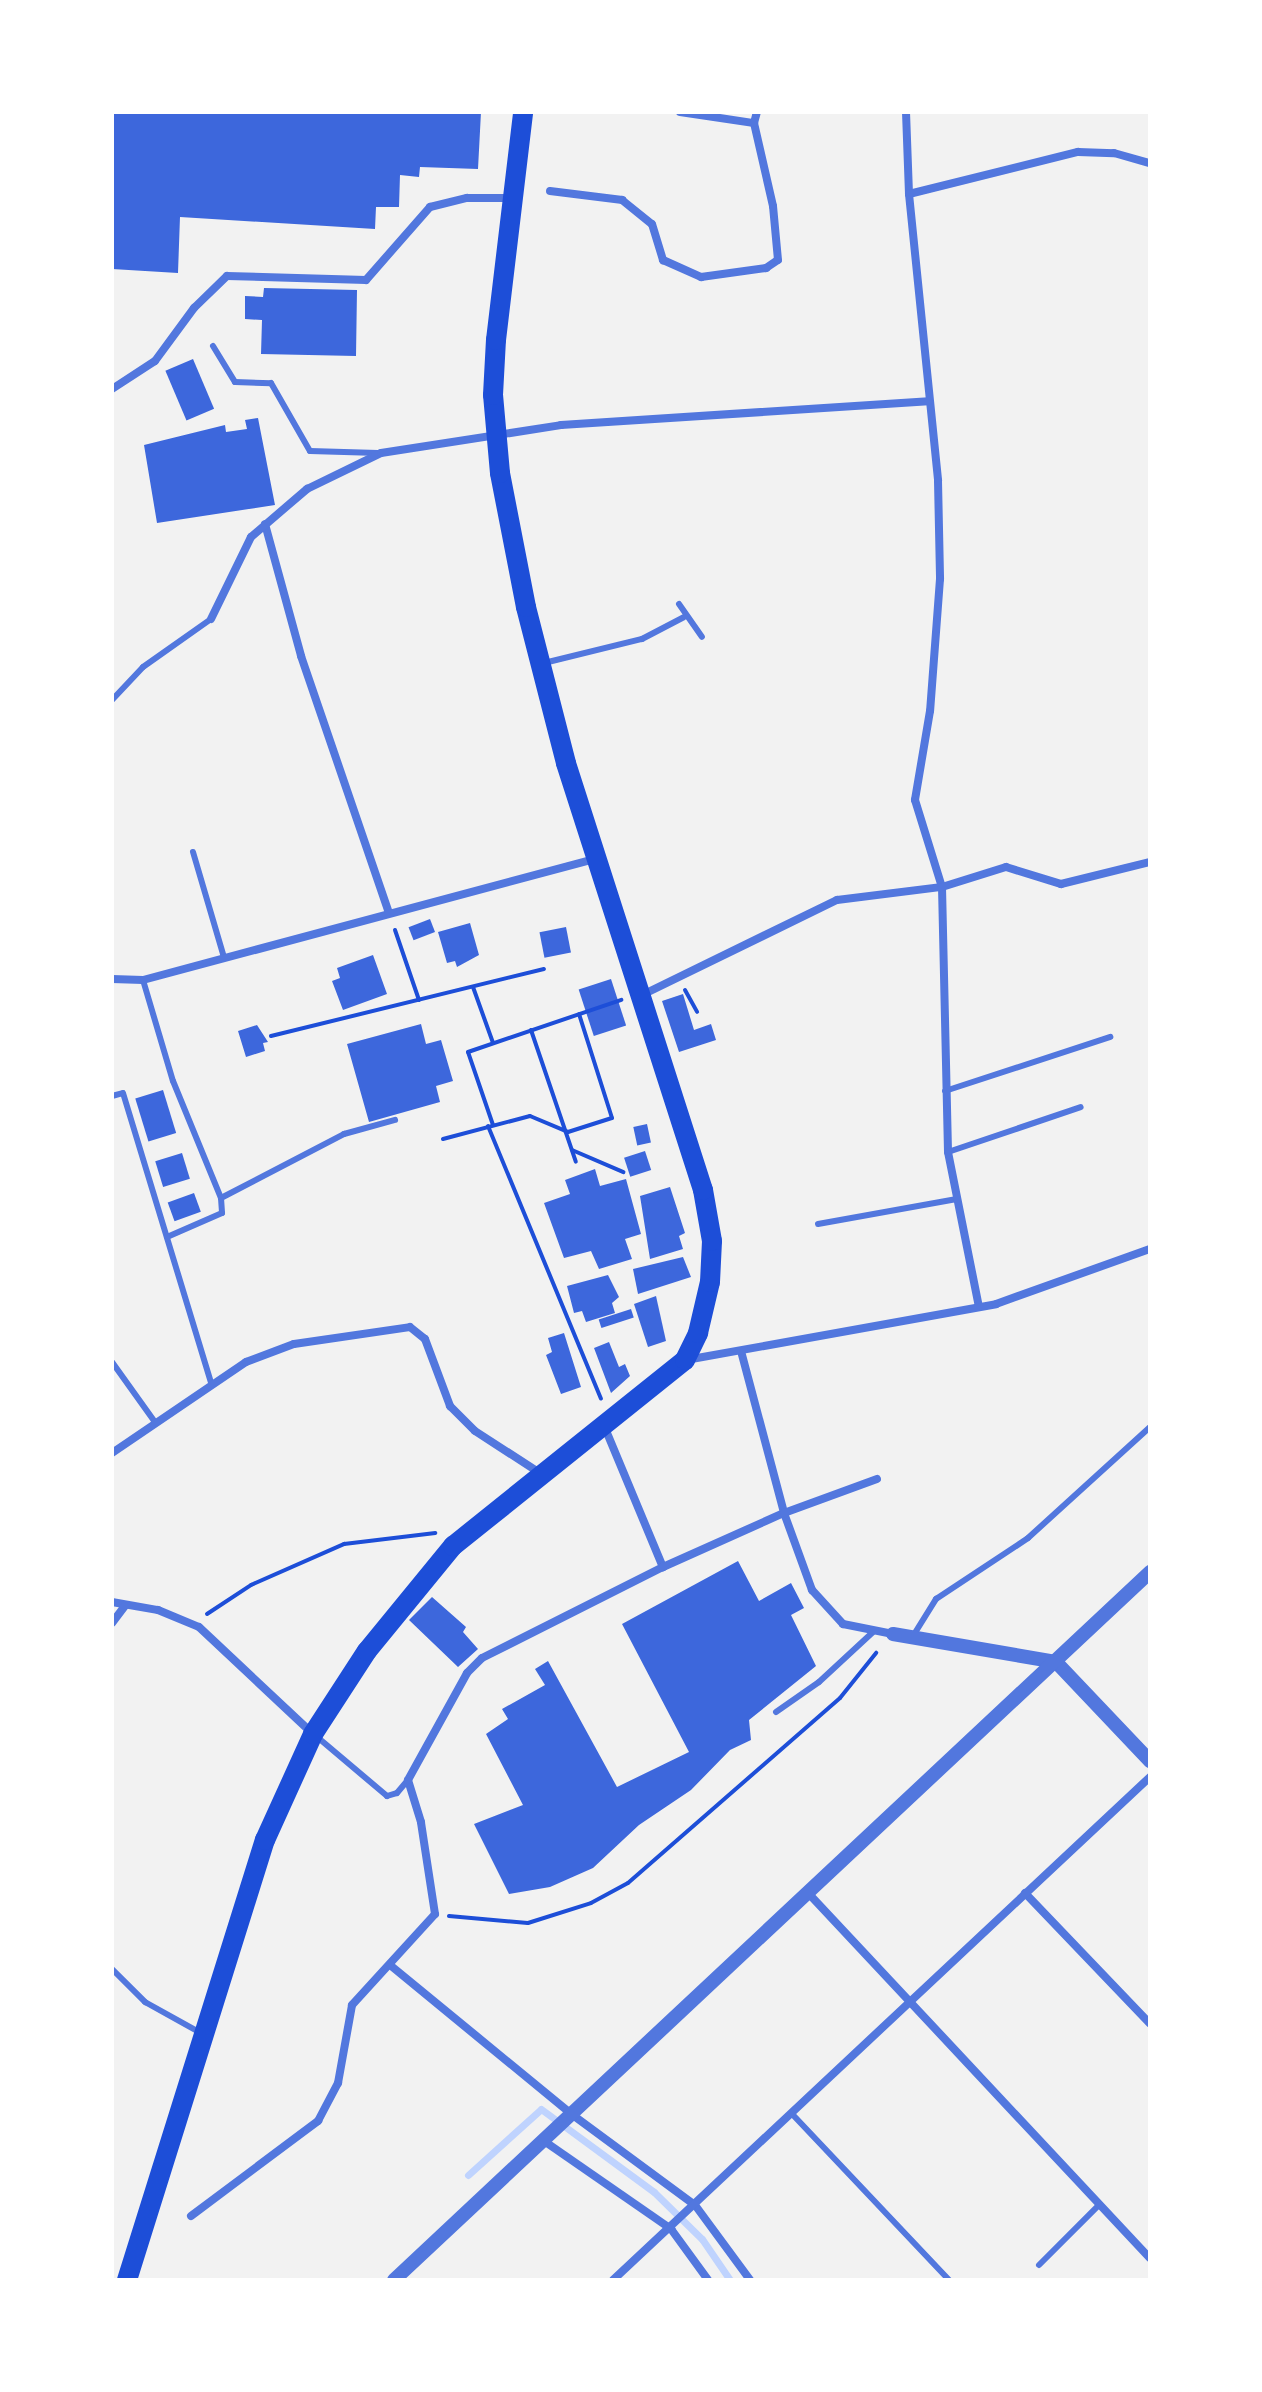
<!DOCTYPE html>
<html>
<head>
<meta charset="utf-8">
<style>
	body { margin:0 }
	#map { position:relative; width:1262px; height:2392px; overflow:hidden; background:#f2f2f2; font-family:Barlow,sans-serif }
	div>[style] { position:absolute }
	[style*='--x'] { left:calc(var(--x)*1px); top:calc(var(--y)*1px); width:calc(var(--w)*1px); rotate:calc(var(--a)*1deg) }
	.stream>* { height:7px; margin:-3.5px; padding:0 3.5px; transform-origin:3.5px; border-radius:3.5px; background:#bfd3fe }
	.building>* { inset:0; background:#3d67dc; transform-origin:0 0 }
	.path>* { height:4px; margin:-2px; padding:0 2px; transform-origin:2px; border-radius:2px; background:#1d4ed8 }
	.service>* { height:6px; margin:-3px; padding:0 3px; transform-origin:3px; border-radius:3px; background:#5277de }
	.minor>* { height:8px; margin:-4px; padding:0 4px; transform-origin:4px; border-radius:4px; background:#5277de }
	.tertiary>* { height:14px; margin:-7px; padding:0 7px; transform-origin:7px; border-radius:7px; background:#5277de }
	.primary>* { height:20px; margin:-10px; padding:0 10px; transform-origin:10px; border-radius:10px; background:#1d4ed8 }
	span { translate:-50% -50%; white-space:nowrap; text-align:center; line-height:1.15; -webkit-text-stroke:6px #fff; paint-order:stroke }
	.frame { position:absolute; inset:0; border:114px solid #fff; pointer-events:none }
</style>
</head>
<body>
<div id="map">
	<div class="stream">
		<i style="--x:468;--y:2175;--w:98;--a:-42.1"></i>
		<i style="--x:541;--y:2109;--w:140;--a:36.3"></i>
		<i style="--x:654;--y:2192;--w:67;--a:44.4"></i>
		<i style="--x:702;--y:2239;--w:50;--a:55.7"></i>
	</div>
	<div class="building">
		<i style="clip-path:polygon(112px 112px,481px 112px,478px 169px,420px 167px,419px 177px,400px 175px,399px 207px,376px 207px,375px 229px,180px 217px,178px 273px,112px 269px)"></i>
		<i style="clip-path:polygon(264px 288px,357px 290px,356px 356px,261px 354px,262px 320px,245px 319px,245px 296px,263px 297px)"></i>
		<i style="left:193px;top:359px;width:54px;height:30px;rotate:67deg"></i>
		<i style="clip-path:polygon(258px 418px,275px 505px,157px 523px,144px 445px,225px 425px,226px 432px,247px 429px,245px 420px)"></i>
		<i style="left:430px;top:919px;width:14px;height:23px;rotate:69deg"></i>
		<i style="clip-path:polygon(470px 923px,479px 955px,457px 967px,455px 961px,447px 963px,438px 932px)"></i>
		<i style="left:566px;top:927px;width:26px;height:27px;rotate:79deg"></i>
		<i style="clip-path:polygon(373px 955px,387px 994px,343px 1010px,332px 981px,340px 978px,337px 968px)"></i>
		<i style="left:611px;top:979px;width:49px;height:34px;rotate:72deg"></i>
		<i style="clip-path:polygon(683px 994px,694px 1030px,711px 1024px,716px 1040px,679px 1052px,662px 1001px)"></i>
		<i style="clip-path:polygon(421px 1024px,426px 1044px,441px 1040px,453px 1081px,436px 1086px,440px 1102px,369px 1122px,347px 1044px)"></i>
		<i style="clip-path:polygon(257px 1025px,268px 1042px,263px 1043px,265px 1051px,246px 1057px,238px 1031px)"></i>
		<i style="left:163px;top:1090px;width:45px;height:29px;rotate:73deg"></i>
		<i style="left:647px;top:1124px;width:19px;height:14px;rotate:78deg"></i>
		<i style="left:645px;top:1151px;width:20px;height:22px;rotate:72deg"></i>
		<i style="left:182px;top:1153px;width:27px;height:28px;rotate:73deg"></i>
		<i style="clip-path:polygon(595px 1169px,600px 1186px,626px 1179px,641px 1234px,625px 1239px,632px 1259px,599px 1269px,591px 1251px,564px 1258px,544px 1203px,570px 1194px,565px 1180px)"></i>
		<i style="clip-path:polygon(670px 1187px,685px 1233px,679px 1236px,683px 1249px,650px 1259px,640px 1196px)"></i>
		<i style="left:194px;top:1193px;width:20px;height:28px;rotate:70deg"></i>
		<i style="clip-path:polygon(683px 1257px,691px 1277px,638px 1294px,633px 1269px)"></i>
		<i style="clip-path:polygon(608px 1275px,619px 1297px,612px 1303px,615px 1313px,586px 1322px,582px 1311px,574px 1313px,567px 1286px)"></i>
		<i style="clip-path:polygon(656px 1296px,666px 1341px,648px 1347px,634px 1304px)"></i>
		<i style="left:631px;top:1309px;width:9px;height:34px;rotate:72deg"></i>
		<i style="clip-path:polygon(564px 1333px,581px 1387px,561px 1394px,546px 1355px,552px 1352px,548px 1338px)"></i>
		<i style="clip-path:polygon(609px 1342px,619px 1367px,625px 1364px,630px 1376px,611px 1393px,594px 1348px)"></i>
		<i style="clip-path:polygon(738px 1561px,759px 1601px,791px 1583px,804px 1608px,791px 1615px,816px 1666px,749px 1720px,751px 1740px,730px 1750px,691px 1790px,639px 1825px,593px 1868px,550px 1887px,509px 1894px,474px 1824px,523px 1805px,486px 1734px,508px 1719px,502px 1709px,545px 1685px,535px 1669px,548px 1661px,617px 1787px,689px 1752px,622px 1624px)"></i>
		<i style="clip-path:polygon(432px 1597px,466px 1627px,463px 1632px,478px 1649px,458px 1667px,409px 1620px)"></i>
	</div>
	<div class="path">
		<i style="--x:395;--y:930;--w:74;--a:71.1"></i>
		<i style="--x:473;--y:987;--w:59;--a:70.3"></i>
		<i style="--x:685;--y:990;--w:25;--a:61"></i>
		<i style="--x:531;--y:1030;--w:139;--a:71.2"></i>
		<i style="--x:271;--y:1036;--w:281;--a:-13.8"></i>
		<i style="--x:493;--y:1125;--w:77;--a:-108.9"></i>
		<i style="--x:468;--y:1052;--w:162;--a:-18.8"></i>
		<i style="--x:488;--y:1126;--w:295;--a:67.5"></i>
		<i style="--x:443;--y:1139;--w:90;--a:-14.8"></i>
		<i style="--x:530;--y:1116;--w:41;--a:22.8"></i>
		<i style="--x:568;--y:1132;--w:46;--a:-17.7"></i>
		<i style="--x:612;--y:1118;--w:109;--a:-107.6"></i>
		<i style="--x:572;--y:1150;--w:56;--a:23.3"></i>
		<i style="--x:207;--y:1614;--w:53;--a:-33.4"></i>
		<i style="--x:251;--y:1585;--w:102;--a:-23.8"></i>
		<i style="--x:344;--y:1544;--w:92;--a:-6.9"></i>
		<i style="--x:449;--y:1916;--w:79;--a:5.1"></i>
		<i style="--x:528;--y:1923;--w:66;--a:-17.6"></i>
		<i style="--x:591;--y:1903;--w:42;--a:-28.4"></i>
		<i style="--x:628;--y:1883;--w:281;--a:-41.1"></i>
		<i style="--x:840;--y:1698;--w:58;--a:-51.3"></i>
	</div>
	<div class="service">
		<i style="--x:213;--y:346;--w:42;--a:58.6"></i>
		<i style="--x:235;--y:382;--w:36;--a:2"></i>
		<i style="--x:271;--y:383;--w:78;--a:60.2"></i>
		<i style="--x:310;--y:451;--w:68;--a:1.7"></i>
		<i style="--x:679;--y:604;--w:40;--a:55.1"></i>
		<i style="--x:544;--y:663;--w:101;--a:-13.8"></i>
		<i style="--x:642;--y:639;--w:47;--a:-27.6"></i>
		<i style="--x:112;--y:700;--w:45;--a:-46.8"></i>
		<i style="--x:143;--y:667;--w:83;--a:-35.2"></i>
		<i style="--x:193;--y:852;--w:109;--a:73.6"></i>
		<i style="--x:143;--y:980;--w:105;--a:73.5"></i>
		<i style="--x:173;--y:1081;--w:126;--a:67.7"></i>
		<i style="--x:221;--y:1198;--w:15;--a:86"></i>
		<i style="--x:222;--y:1213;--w:60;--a:156.4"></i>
		<i style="--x:945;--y:1091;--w:174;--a:-18.1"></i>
		<i style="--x:112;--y:1096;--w:11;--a:-15"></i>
		<i style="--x:123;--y:1093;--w:302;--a:73.1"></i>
		<i style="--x:948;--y:1152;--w:140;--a:-18.7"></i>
		<i style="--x:221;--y:1198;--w:139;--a:-27.5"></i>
		<i style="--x:344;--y:1134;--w:53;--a:-15.4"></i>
		<i style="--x:818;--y:1224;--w:141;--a:-10.2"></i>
		<i style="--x:112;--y:1362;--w:74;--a:54.4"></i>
		<i style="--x:913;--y:1636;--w:44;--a:-58.1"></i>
		<i style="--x:936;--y:1599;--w:110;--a:-33.5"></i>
		<i style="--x:1028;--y:1538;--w:165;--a:-42.3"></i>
		<i style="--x:776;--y:1712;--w:52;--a:-34.9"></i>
		<i style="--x:819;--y:1682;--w:74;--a:-42.8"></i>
		<i style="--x:316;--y:1736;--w:93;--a:40.2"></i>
		<i style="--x:387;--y:1796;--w:10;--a:-17"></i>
		<i style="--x:397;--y:1793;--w:17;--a:-50"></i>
		<i style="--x:112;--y:1969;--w:47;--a:45"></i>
		<i style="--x:145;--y:2002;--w:64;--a:29"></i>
		<i style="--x:794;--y:2116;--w:226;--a:46.6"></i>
		<i style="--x:1039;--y:2265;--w:86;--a:-45"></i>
	</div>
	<div class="minor">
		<i style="--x:680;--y:112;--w:75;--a:8.5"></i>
		<i style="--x:906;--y:112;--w:82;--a:87.9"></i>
		<i style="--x:909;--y:194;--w:288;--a:84.2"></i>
		<i style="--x:938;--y:481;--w:98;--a:88.8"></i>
		<i style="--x:940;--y:579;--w:132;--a:94.3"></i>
		<i style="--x:930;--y:711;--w:90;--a:99.6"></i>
		<i style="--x:915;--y:800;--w:91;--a:72.8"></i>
		<i style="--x:942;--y:887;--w:265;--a:88.7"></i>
		<i style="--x:948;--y:1152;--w:158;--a:78.7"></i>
		<i style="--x:550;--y:191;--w:73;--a:7.1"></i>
		<i style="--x:622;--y:200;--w:38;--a:39"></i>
		<i style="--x:652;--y:224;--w:38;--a:73"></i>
		<i style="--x:663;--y:260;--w:42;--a:24.1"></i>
		<i style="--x:701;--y:277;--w:66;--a:-7.9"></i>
		<i style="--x:766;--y:268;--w:14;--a:-34"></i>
		<i style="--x:778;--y:260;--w:54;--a:-95.3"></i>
		<i style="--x:773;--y:206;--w:85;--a:-102.9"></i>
		<i style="--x:754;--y:123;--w:11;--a:-75"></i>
		<i style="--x:909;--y:194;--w:174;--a:-14"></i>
		<i style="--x:1078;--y:152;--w:36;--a:2"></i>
		<i style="--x:1114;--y:153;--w:37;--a:16"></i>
		<i style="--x:112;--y:389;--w:51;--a:-33.1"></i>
		<i style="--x:155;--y:361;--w:66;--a:-53.7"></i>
		<i style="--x:194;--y:308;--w:46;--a:-44.1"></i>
		<i style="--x:227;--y:276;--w:139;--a:1.6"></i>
		<i style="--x:366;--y:280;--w:97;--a:-48.8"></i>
		<i style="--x:430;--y:207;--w:38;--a:-14"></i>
		<i style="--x:467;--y:198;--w:46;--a:0"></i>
		<i style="--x:265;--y:524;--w:137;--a:74.7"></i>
		<i style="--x:301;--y:656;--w:272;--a:71.1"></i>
		<i style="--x:211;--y:619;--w:91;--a:-64"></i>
		<i style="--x:251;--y:537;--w:74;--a:-40.6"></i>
		<i style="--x:307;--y:489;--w:82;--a:-25.9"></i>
		<i style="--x:381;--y:453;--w:182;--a:-8.8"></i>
		<i style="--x:561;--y:425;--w:368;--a:-3.7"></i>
		<i style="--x:112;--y:979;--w:31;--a:2"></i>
		<i style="--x:143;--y:980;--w:468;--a:-15"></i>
		<i style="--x:640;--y:996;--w:219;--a:-26"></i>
		<i style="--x:837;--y:900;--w:106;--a:-7.1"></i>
		<i style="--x:942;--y:887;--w:67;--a:-17.4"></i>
		<i style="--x:1006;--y:867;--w:58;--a:17.2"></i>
		<i style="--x:1061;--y:884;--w:92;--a:-13.9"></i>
		<i style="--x:741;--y:1351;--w:168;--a:75.1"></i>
		<i style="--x:784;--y:1513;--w:82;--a:70"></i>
		<i style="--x:812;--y:1590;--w:46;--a:47.6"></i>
		<i style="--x:843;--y:1624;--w:51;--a:11.3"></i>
		<i style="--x:686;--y:1360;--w:315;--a:-10.2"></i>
		<i style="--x:996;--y:1304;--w:164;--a:-19.7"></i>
		<i style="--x:605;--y:1428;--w:151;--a:67.4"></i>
		<i style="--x:112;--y:1453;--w:162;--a:-34.2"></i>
		<i style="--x:246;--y:1362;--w:51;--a:-20.6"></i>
		<i style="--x:294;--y:1344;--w:117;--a:-8.3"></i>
		<i style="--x:410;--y:1327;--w:19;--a:39"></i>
		<i style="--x:425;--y:1339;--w:72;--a:69.5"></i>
		<i style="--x:450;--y:1406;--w:35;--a:45"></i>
		<i style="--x:475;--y:1431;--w:77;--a:32.9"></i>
		<i style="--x:112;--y:1602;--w:47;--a:9.9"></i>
		<i style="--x:158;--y:1610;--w:44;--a:22.5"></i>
		<i style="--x:199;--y:1627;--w:156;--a:43.2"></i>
		<i style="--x:112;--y:1623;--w:21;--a:-53"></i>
		<i style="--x:1025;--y:1893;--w:181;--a:46.3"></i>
		<i style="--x:810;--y:1895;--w:497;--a:46.9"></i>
		<i style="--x:390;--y:1965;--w:233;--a:39.4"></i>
		<i style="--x:570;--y:2113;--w:155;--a:36.4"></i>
		<i style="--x:695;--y:2205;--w:93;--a:53.7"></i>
		<i style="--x:544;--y:2141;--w:155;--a:34.7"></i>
		<i style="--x:671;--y:2229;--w:63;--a:54"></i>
		<i style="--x:191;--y:2216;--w:159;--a:-36.8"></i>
		<i style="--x:318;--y:2121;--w:43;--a:-62.2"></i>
		<i style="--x:338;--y:2083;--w:79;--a:-79.8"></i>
		<i style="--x:352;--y:2005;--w:123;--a:-47.6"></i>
		<i style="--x:435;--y:1914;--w:93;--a:-98.7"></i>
		<i style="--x:421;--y:1822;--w:44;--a:-107.2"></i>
		<i style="--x:408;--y:1780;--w:122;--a:-61.1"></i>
		<i style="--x:467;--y:1673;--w:21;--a:-45"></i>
		<i style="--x:482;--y:1658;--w:203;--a:-26.7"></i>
		<i style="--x:663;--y:1567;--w:133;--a:-24.1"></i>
		<i style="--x:784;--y:1513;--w:99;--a:-20.1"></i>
		<i style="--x:613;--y:2280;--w:736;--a:-43.13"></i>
	</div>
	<div class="tertiary">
		<i style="--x:893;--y:1634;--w:165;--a:9.7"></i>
		<i style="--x:1056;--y:1662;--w:137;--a:46.5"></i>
		<i style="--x:394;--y:2280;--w:1036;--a:-43.12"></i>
	</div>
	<div class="primary">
		<i style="--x:127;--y:2280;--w:461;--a:-72.6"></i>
		<i style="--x:265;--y:1840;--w:116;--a:-65.6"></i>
		<i style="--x:313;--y:1734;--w:99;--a:-57"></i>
		<i style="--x:367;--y:1651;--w:136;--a:-50.7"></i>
		<i style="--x:453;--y:1546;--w:297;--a:-38.7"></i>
		<i style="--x:685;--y:1360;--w:30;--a:-64"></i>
		<i style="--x:698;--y:1333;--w:52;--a:-76.8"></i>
		<i style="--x:710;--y:1282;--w:41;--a:-87.2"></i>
		<i style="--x:712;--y:1241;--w:52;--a:-100"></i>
		<i style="--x:703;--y:1190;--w:448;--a:-107.8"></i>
		<i style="--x:566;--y:763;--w:161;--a:-104.4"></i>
		<i style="--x:526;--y:607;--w:136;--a:-101"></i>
		<i style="--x:500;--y:473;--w:78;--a:-95.1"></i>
		<i style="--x:493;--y:395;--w:55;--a:-86.9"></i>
		<i style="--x:496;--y:340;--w:230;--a:-83.2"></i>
	</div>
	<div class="frame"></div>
</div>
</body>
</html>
